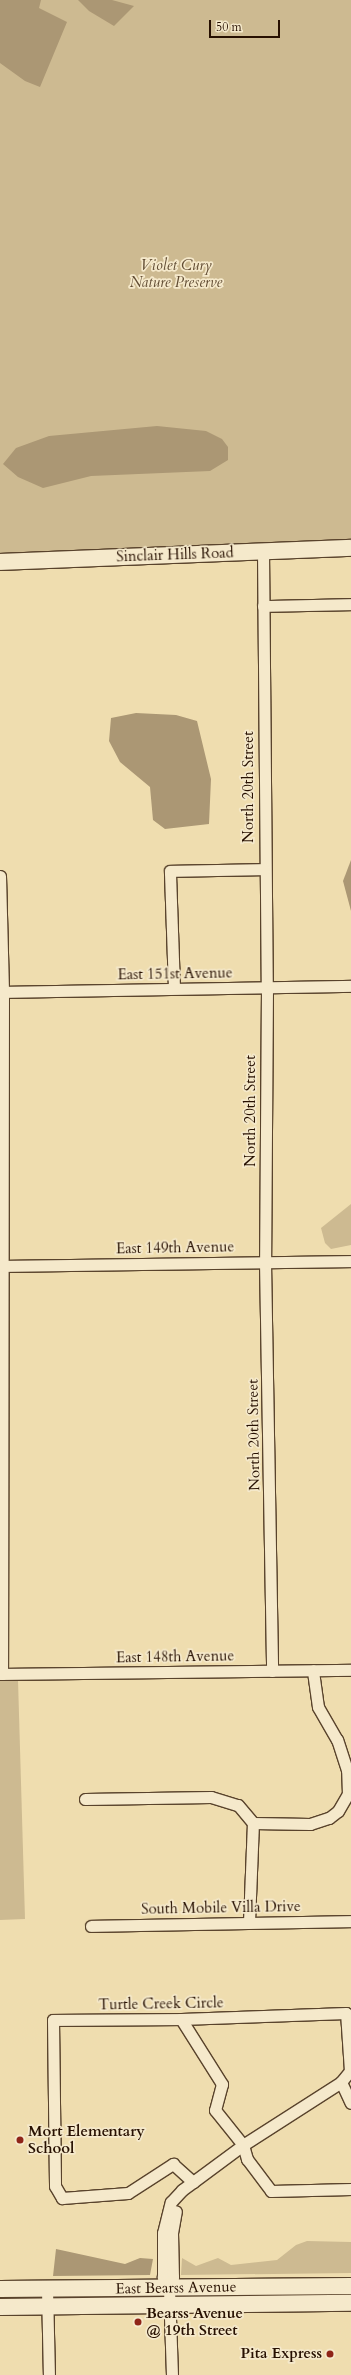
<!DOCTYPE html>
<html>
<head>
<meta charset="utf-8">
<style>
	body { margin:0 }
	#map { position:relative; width:351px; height:2375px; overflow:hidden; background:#efddaf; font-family:Cardo,serif }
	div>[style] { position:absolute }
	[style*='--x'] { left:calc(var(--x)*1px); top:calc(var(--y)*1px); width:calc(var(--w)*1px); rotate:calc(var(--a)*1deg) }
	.green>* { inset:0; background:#cdba91; transform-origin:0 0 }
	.water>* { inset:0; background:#ab9774 }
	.roads { filter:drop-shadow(1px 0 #59432c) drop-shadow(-1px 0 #59432c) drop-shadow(0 1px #59432c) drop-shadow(0 -1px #59432c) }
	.street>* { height:11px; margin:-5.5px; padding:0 5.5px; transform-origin:5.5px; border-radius:5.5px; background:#f5e9cb }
	.secondary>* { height:16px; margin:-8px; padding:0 8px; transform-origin:8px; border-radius:8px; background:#f5e9cb }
	.dots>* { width:11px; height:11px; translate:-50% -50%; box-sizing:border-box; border:2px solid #f5e9cb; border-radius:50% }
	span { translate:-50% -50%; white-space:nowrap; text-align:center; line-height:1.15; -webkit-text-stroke:3.5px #f5e9cb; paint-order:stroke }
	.park-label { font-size:15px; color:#614c33; font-style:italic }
	.street-label { font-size:15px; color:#271001 }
	.poi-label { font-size:15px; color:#271001; font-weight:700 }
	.left { translate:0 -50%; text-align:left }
	.right { translate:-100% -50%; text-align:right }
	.scale { position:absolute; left:209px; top:20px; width:71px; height:18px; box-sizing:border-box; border:2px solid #271001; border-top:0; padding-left:5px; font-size:12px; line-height:14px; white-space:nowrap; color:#271001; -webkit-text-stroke:3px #f5e9cb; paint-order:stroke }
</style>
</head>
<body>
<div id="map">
	<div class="green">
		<i style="left:0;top:0;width:351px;height:556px"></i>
		<i style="clip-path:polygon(351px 1204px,351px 1245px,331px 1249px,325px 1243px,321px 1228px)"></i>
		<i style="clip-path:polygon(18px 1680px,25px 1919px,0 1920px,0 1681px)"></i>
		<i style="clip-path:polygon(307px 2241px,351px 2242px,351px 2273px,181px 2275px,182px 2258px,196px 2266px,218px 2258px,231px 2265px,277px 2260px,296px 2245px)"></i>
	</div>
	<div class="water">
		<i style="clip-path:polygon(0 0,41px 0,39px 8px,67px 22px,40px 87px,25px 81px,0 63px)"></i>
		<i style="clip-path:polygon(78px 0,112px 0,134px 6px,114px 26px,89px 11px)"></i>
		<i style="clip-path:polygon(157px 426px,206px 431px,222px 439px,228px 447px,228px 460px,210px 471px,91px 476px,43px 488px,18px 477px,3px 464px,16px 448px,49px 436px)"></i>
		<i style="clip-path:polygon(136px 713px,176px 715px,197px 721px,211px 779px,209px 824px,165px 829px,153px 820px,150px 787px,120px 762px,109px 741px,111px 718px)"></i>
		<i style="clip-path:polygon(351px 860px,351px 911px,343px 881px)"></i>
		<i style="clip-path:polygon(56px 2249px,125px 2264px,140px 2258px,153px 2259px,150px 2275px,53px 2276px)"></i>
	</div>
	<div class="roads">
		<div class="street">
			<i style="--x:263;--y:551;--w:437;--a:89.5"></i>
			<i style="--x:267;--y:988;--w:274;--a:90.4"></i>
			<i style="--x:265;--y:1262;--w:409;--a:89"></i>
			<i style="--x:263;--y:606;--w:88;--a:-1.3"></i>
			<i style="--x:0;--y:876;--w:116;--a:88.5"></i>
			<i style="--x:3;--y:992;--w:682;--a:90.08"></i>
			<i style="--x:174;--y:988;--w:117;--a:-92"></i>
			<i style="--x:170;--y:871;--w:94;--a:-1.2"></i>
			<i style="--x:0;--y:992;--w:351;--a:-1"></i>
			<i style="--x:0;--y:1266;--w:351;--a:-0.8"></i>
			<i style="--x:0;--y:1674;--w:351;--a:-0.7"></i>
			<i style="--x:85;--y:1799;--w:126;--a:-0.9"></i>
			<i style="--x:211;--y:1797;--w:28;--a:17"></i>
			<i style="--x:238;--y:1805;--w:23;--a:50"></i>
			<i style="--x:253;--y:1823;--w:57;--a:1"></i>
			<i style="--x:310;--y:1824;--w:20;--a:-18"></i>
			<i style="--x:329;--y:1818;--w:11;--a:-38"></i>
			<i style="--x:338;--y:1811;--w:20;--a:-60"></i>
			<i style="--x:348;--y:1794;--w:24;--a:-92"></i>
			<i style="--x:347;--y:1770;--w:32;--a:-108"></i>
			<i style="--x:337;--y:1740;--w:38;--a:-120"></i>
			<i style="--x:318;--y:1707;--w:37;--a:-98"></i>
			<i style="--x:249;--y:1922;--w:99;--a:-87.7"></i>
			<i style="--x:91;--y:1926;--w:260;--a:-1.1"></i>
			<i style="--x:181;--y:2019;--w:77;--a:57.8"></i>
			<i style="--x:222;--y:2084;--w:27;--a:105"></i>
			<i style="--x:215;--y:2110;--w:45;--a:51.3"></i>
			<i style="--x:243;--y:2145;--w:15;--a:74"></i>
			<i style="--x:247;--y:2159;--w:40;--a:53"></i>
			<i style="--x:271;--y:2191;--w:80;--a:-1.4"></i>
			<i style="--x:341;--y:2082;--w:23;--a:65"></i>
			<i style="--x:169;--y:2288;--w:13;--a:-119"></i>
			<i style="--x:163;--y:2277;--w:44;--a:-90"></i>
			<i style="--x:163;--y:2233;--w:32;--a:-76"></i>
			<i style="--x:171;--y:2202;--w:16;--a:-47"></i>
			<i style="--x:182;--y:2190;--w:14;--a:-36"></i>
			<i style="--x:193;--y:2182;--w:62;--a:-36.5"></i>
			<i style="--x:243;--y:2145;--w:117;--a:-32.7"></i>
			<i style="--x:341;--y:2082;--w:14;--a:-51"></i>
			<i style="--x:350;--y:2071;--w:58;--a:-93.9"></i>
			<i style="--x:346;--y:2013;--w:165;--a:177.9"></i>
			<i style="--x:181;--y:2019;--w:128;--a:179.6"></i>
			<i style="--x:53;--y:2020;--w:166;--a:89.3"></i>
			<i style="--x:55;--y:2186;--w:14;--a:60"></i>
			<i style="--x:62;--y:2198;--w:66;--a:-4.3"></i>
			<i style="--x:128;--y:2193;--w:54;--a:-32.8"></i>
			<i style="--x:173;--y:2164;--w:27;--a:42"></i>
			<i style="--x:47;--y:2289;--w:86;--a:88.7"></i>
			<i style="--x:172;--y:2375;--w:87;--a:-92"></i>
			<i style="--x:169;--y:2288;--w:12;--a:-70"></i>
			<i style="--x:173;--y:2277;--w:44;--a:-91.3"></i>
			<i style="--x:172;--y:2233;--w:22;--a:-80"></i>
		</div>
		<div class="secondary">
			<i style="--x:0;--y:562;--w:351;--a:-2.3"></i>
			<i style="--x:0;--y:2289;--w:351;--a:-0.5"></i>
			<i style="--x:0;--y:2307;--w:351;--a:-0.7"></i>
		</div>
	</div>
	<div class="dots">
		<i style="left:20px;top:2140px;background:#8f2418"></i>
		<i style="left:138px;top:2322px;background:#8f2418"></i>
		<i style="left:330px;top:2354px;background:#8f2418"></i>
	</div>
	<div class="park-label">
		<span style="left:176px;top:274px">Violet Cury<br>Nature Preserve</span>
	</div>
	<div class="street-label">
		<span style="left:175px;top:555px;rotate:-2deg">Sinclair Hills Road</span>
		<span style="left:249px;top:787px;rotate:-90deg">North 20th Street</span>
		<span style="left:175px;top:974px;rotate:-1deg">East 151st Avenue</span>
		<span style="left:251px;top:1111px;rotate:-90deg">North 20th Street</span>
		<span style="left:175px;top:1248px;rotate:-1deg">East 149th Avenue</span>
		<span style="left:254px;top:1435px;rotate:-91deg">North 20th Street</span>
		<span style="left:175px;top:1657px;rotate:-1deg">East 148th Avenue</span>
		<span style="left:221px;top:1908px;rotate:-1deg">South Mobile Villa Drive</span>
		<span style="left:161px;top:2004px;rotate:-1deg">Turtle Creek Circle</span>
		<span style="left:176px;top:2288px;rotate:-1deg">East Bearss Avenue</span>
	</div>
	<div class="poi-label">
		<span class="left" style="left:28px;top:2140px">Mort Elementary<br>School</span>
		<span class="left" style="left:146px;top:2322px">Bearss Avenue<br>@ 19th Street</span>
		<span class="right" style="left:322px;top:2354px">Pita Express</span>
	</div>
	<div class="scale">50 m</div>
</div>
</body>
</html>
